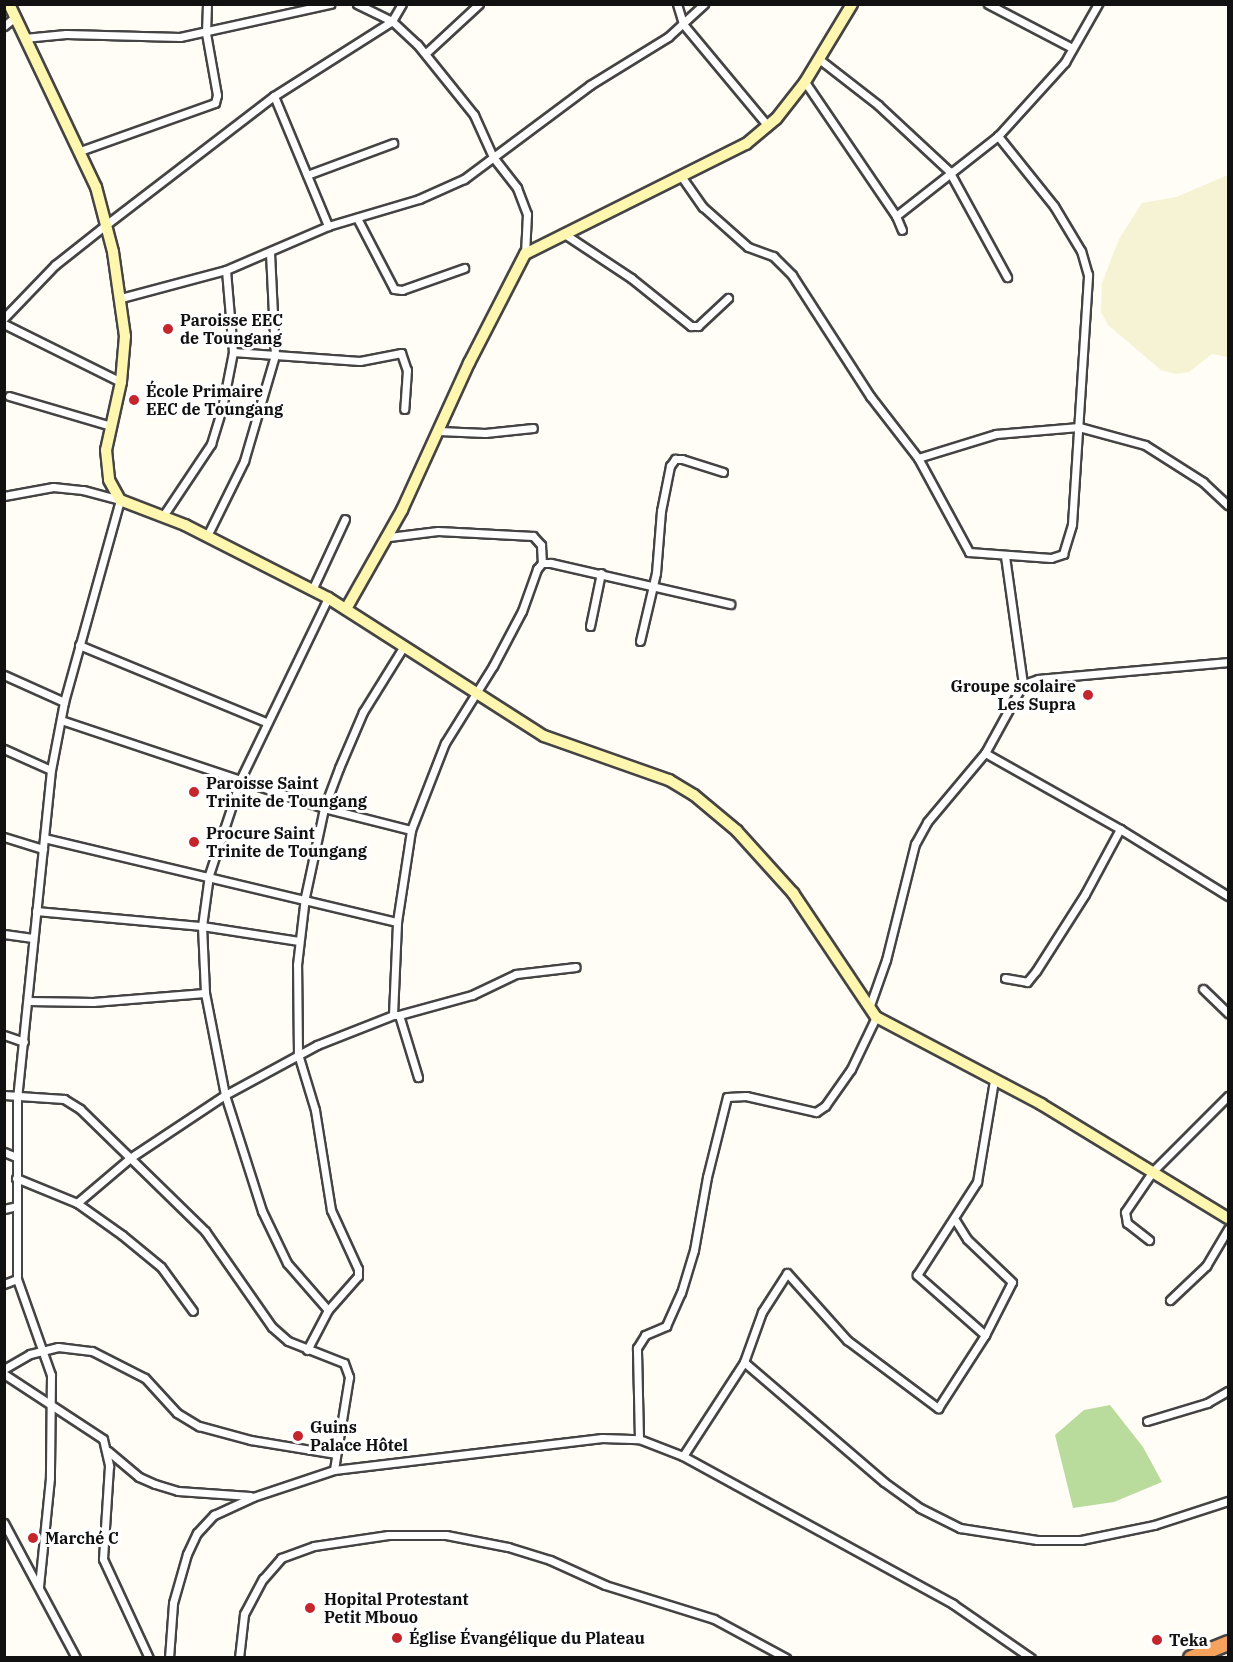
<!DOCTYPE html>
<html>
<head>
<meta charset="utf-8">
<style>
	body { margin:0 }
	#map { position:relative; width:1233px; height:1662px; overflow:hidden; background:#fffdf5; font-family:"IBM Plex Serif",serif }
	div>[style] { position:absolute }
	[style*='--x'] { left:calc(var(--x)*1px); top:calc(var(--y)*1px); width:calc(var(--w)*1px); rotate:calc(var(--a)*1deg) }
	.farmland>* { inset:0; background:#f6f3d4 }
	.forest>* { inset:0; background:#b9dc9c }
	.roads { filter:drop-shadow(2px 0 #444) drop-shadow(-2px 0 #444) drop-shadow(0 2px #444) drop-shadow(0 -2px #444) }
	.street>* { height:7px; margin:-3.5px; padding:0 3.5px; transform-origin:3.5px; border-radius:3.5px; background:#fff }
	.secondary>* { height:10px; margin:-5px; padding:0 5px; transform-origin:5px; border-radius:5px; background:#fff6b0 }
	.highway>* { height:14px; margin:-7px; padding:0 7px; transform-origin:7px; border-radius:7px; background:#f5a25d }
	.dots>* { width:16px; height:16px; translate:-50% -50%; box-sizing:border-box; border:3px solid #fff; border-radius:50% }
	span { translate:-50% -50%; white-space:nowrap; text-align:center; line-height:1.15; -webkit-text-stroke:6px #fff; paint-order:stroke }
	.poi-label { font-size:16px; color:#111; font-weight:700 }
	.left { translate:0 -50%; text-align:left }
	.right { translate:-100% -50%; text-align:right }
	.frame { position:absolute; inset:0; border:6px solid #111; pointer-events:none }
</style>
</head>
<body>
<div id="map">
	<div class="farmland">
		<i style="clip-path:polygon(1228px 175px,1228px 357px,1212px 354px,1189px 372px,1175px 374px,1161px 370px,1108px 325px,1101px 312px,1102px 283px,1119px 239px,1142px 203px,1176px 197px)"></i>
	</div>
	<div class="forest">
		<i style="clip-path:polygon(1110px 1405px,1143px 1447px,1162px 1482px,1114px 1502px,1073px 1508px,1055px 1435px,1084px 1410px)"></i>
	</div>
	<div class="roads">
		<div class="street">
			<i style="--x:357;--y:4;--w:39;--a:26"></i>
			<i style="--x:392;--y:21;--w:34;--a:43"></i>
			<i style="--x:417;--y:44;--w:91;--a:51.2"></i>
			<i style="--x:474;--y:115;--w:46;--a:65.7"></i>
			<i style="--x:493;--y:157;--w:39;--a:52"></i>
			<i style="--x:517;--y:188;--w:28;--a:69"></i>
			<i style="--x:527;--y:214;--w:40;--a:92.9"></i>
			<i style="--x:677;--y:4;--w:21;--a:73"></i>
			<i style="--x:683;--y:24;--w:133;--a:50.2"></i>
			<i style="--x:988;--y:4;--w:95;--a:27.6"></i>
			<i style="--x:4;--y:26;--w:13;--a:-39"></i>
			<i style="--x:24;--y:38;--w:42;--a:-5.4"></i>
			<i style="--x:66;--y:34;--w:114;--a:1.5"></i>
			<i style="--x:180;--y:37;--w:154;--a:-12.4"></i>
			<i style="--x:426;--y:53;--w:72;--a:-42.8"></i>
			<i style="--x:819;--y:59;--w:75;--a:37.9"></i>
			<i style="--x:878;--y:105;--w:97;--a:42.9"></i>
			<i style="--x:949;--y:171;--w:121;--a:61.3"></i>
			<i style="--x:805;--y:82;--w:162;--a:55.8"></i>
			<i style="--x:896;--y:216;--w:15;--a:67"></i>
			<i style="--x:274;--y:96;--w:141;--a:67.4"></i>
			<i style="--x:80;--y:151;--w:143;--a:-19.6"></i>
			<i style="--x:215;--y:103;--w:8;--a:-76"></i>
			<i style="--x:217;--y:95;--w:63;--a:-100.1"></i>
			<i style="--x:206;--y:33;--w:29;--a:-88"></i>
			<i style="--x:307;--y:175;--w:92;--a:-20.4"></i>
			<i style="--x:681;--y:176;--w:38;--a:55"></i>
			<i style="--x:703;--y:207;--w:60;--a:41.6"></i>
			<i style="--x:748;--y:247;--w:27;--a:20"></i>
			<i style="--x:773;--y:256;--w:27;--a:45"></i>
			<i style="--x:792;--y:275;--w:144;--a:57.2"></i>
			<i style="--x:870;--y:396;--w:78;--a:52.3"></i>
			<i style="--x:918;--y:458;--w:107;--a:61.5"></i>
			<i style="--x:969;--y:552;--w:82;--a:4.2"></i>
			<i style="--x:1051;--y:558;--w:13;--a:-18"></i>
			<i style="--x:1063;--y:554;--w:31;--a:-73"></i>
			<i style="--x:1072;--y:524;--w:250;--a:-86.3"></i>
			<i style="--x:1088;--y:275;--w:25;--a:-106"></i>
			<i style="--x:1081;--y:251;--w:52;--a:-121"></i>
			<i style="--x:1054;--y:206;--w:90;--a:-128.7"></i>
			<i style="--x:896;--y:216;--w:130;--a:-38.1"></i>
			<i style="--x:998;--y:136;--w:100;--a:-47.8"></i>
			<i style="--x:1065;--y:62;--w:67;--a:-60.4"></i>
			<i style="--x:357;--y:218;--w:80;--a:62.5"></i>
			<i style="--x:394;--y:289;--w:8;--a:7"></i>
			<i style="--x:402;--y:290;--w:66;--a:-19.5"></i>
			<i style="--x:563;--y:233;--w:82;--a:33.5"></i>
			<i style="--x:631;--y:278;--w:77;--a:38.7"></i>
			<i style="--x:691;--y:326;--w:7;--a:0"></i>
			<i style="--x:698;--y:326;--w:41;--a:-43"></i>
			<i style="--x:121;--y:298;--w:109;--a:-14.9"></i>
			<i style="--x:226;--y:270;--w:111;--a:-23.3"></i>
			<i style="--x:328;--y:226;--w:95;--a:-16.5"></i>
			<i style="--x:419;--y:199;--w:49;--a:-24"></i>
			<i style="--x:464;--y:179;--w:157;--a:-36.7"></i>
			<i style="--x:590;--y:85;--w:92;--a:-31.6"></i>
			<i style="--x:668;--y:37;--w:49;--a:-42.5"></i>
			<i style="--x:4;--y:318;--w:74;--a:-46.1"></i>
			<i style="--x:55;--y:265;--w:66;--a:-38.3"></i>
			<i style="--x:107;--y:224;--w:210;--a:-37.5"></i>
			<i style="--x:274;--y:96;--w:140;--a:-32.4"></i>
			<i style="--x:392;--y:21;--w:20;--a:-60"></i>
			<i style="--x:4;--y:324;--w:131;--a:26.4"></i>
			<i style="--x:233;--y:352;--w:127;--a:4.1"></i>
			<i style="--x:360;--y:361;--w:42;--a:-11"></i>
			<i style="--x:401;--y:353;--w:18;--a:71"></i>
			<i style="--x:407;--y:370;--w:39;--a:94"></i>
			<i style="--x:9;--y:396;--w:106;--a:16.4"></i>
			<i style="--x:439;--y:431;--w:46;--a:2.5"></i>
			<i style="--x:485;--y:433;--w:48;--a:-5.9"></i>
			<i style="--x:918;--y:458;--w:82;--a:-17.1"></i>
			<i style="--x:996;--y:434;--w:83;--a:-4.8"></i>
			<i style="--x:1079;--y:427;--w:68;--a:15.3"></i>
			<i style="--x:1145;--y:445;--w:69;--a:32.5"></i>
			<i style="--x:1203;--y:482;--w:34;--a:43"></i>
			<i style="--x:4;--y:496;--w:50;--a:-10.4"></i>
			<i style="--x:53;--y:487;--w:30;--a:6"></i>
			<i style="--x:83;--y:490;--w:38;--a:15"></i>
			<i style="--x:120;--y:500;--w:210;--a:105.5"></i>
			<i style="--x:64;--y:702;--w:69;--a:100.8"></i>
			<i style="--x:51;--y:770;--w:329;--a:95.9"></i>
			<i style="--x:17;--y:1097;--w:182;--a:90"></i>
			<i style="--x:17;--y:1279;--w:14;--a:159"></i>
			<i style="--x:163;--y:516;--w:87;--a:-56.3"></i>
			<i style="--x:211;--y:444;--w:38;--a:-73"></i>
			<i style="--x:222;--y:408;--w:57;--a:-78.9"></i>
			<i style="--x:233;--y:352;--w:82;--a:-94.9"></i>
			<i style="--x:207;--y:536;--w:84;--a:-63.7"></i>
			<i style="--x:244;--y:461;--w:110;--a:-73.7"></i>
			<i style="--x:275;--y:355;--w:102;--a:-92.8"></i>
			<i style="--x:389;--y:537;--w:49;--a:-7"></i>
			<i style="--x:438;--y:531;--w:95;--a:3"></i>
			<i style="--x:533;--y:536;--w:12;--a:48"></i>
			<i style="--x:541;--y:545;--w:18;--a:87"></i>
			<i style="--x:1005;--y:556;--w:129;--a:82"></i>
			<i style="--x:312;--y:590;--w:78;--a:-65.1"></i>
			<i style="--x:328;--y:598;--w:200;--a:115.8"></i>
			<i style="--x:241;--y:778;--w:102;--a:108.3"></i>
			<i style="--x:209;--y:875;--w:51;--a:97.8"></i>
			<i style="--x:202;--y:926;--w:67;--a:87.4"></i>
			<i style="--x:205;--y:993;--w:104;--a:78.9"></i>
			<i style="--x:225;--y:1095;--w:122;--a:72.3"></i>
			<i style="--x:262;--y:1211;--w:58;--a:64.3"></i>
			<i style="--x:287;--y:1263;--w:62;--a:48.9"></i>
			<i style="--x:590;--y:626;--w:54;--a:-78.3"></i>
			<i style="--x:640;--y:641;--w:70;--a:-76.8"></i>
			<i style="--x:656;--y:573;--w:62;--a:-85.4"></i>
			<i style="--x:661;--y:511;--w:46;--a:-78.7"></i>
			<i style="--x:670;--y:466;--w:9;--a:-54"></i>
			<i style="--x:675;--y:459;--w:7;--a:0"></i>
			<i style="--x:682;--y:459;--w:43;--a:17.6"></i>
			<i style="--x:79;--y:645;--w:202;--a:22.4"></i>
			<i style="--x:4;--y:675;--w:66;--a:24.2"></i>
			<i style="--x:61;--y:720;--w:277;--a:18.5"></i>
			<i style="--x:324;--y:808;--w:90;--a:14.2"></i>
			<i style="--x:4;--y:749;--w:51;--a:24.1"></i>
			<i style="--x:985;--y:753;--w:155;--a:29.4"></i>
			<i style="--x:1120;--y:829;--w:127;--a:31.8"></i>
			<i style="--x:4;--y:837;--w:41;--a:17.1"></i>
			<i style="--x:44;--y:838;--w:363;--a:13.4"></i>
			<i style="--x:36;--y:911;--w:167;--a:5.2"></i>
			<i style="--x:202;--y:926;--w:98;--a:8.8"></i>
			<i style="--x:4;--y:934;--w:29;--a:8"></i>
			<i style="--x:1005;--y:978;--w:22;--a:10"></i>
			<i style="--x:1027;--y:982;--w:14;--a:-51"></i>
			<i style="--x:1036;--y:971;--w:91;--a:-57.5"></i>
			<i style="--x:1085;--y:894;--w:74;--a:-61.7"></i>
			<i style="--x:1203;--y:989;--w:35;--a:44"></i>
			<i style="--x:28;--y:1001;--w:65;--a:0.9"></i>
			<i style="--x:93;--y:1002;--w:112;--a:-4.6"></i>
			<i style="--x:869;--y:1008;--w:51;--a:-70.5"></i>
			<i style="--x:886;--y:960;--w:120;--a:-76"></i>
			<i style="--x:915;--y:844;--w:25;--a:-61"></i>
			<i style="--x:927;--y:822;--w:90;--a:-50"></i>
			<i style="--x:985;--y:753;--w:79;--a:-61.2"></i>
			<i style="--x:1023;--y:684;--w:16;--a:-18"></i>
			<i style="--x:1038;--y:679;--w:191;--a:-5.1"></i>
			<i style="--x:393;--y:1015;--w:93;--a:-87.5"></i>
			<i style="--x:397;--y:922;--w:93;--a:-81.3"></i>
			<i style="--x:411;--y:830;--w:93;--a:-68.7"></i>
			<i style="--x:445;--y:743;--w:91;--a:-58.1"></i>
			<i style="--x:493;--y:666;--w:62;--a:-62.2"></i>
			<i style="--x:522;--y:611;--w:45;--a:-70.3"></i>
			<i style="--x:537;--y:569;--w:8;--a:-50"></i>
			<i style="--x:542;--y:563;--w:9;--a:0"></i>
			<i style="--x:551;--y:563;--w:184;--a:12.9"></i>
			<i style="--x:399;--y:1015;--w:76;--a:-15.3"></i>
			<i style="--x:472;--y:995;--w:49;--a:-25.5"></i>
			<i style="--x:516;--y:974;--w:60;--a:-6.7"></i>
			<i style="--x:4;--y:1035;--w:21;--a:19"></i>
			<i style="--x:4;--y:1095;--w:60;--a:3.8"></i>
			<i style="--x:64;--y:1099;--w:19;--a:32"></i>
			<i style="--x:80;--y:1109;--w:175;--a:44.3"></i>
			<i style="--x:205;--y:1231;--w:117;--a:55.1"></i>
			<i style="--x:272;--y:1327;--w:21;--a:41"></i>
			<i style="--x:288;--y:1341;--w:60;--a:21.4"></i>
			<i style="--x:344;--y:1363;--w:15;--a:70"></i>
			<i style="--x:349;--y:1377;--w:94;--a:99.2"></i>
			<i style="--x:4;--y:1152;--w:13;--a:23"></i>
			<i style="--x:16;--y:1178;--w:66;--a:22.3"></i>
			<i style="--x:77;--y:1203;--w:55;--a:35.4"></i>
			<i style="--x:122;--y:1235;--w:50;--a:39.4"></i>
			<i style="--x:161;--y:1267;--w:54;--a:54"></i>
			<i style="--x:77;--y:1203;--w:70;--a:-40.3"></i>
			<i style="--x:130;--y:1158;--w:114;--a:-33.6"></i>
			<i style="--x:225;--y:1095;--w:105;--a:-28.5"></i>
			<i style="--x:317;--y:1045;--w:82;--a:-21.5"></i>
			<i style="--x:393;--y:1015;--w:6;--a:0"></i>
			<i style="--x:399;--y:1015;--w:65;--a:73"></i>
			<i style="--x:4;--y:1209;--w:13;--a:-13"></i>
			<i style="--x:1149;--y:1240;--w:28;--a:-142"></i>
			<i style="--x:1127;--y:1223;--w:11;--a:-100"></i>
			<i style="--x:1125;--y:1212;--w:50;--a:-55.7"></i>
			<i style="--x:1153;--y:1171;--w:106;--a:-45"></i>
			<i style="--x:17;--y:1279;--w:102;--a:70.5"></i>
			<i style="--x:51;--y:1375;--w:103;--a:90.6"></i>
			<i style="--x:50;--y:1478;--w:109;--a:95.8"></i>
			<i style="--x:1170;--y:1300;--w:50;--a:-43.4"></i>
			<i style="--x:1206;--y:1266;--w:43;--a:-59.3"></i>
			<i style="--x:985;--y:1335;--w:91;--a:-138.6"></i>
			<i style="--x:917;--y:1275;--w:111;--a:-57.2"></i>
			<i style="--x:977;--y:1182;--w:103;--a:-80.5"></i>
			<i style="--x:307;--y:1350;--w:45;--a:-62.3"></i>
			<i style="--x:328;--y:1310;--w:45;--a:-48.6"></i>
			<i style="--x:358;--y:1276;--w:7;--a:-90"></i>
			<i style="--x:358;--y:1269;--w:65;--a:-114.6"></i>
			<i style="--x:331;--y:1210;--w:101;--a:-99.1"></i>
			<i style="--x:315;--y:1110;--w:59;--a:-106.9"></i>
			<i style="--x:298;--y:1054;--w:89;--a:-90.6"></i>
			<i style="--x:297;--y:965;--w:68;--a:-83.3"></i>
			<i style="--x:305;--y:897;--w:91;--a:-77.9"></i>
			<i style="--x:324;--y:808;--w:43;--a:-69.4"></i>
			<i style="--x:339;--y:768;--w:61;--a:-66.8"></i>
			<i style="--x:363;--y:712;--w:78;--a:-58.2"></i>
			<i style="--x:744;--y:1362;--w:184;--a:40.6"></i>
			<i style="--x:884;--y:1482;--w:44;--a:35.8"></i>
			<i style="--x:920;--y:1508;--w:45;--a:26.6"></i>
			<i style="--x:960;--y:1528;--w:78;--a:8.9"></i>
			<i style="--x:1037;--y:1540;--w:44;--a:0"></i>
			<i style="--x:1081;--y:1540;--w:75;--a:-11.6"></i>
			<i style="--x:1154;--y:1525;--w:78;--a:-18"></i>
			<i style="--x:4;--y:1369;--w:30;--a:-30"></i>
			<i style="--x:30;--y:1354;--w:29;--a:-14"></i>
			<i style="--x:58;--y:1347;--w:34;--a:7"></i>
			<i style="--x:92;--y:1351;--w:59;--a:27"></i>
			<i style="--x:145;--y:1378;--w:47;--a:47.6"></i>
			<i style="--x:177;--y:1413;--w:26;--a:31"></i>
			<i style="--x:199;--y:1426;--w:54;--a:15.1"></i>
			<i style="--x:251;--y:1440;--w:86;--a:9.4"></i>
			<i style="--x:4;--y:1374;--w:118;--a:33.3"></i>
			<i style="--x:103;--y:1439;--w:28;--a:77"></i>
			<i style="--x:109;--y:1466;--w:93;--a:93.7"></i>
			<i style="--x:103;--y:1559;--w:109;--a:65.1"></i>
			<i style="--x:1147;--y:1421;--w:63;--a:-16.7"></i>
			<i style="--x:1207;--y:1403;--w:24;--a:-30"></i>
			<i style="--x:639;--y:1439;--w:91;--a:-91.3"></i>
			<i style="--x:637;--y:1348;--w:15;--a:-58"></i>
			<i style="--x:645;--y:1335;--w:23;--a:-23"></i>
			<i style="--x:666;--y:1326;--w:36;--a:-66"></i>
			<i style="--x:681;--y:1293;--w:45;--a:-73.2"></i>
			<i style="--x:694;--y:1250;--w:74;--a:-79.9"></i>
			<i style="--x:707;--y:1177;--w:82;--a:-76"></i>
			<i style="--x:727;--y:1097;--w:19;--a:-3"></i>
			<i style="--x:746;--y:1096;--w:72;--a:12.9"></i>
			<i style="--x:816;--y:1112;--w:11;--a:-34"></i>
			<i style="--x:825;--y:1106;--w:45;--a:-54.9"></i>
			<i style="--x:851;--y:1069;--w:58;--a:-64.3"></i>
			<i style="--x:108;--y:1451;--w:40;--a:40"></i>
			<i style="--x:139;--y:1477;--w:17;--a:24"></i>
			<i style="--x:155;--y:1484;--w:24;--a:17"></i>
			<i style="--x:178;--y:1491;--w:72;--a:4"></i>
			<i style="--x:683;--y:1456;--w:112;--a:-57"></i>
			<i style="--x:744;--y:1362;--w:53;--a:-70.2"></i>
			<i style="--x:762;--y:1312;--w:46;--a:-57.3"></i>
			<i style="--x:787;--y:1273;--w:90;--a:48.2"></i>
			<i style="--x:847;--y:1340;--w:114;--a:36.8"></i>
			<i style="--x:938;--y:1408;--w:87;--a:-57.2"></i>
			<i style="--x:985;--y:1335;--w:59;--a:-63"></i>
			<i style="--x:1012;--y:1282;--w:62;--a:-136.3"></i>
			<i style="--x:967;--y:1239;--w:22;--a:-122"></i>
			<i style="--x:4;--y:1523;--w:153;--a:61.9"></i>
			<i style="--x:169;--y:1658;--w:55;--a:-85.8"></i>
			<i style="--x:173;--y:1603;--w:51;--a:-74.1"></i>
			<i style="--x:187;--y:1554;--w:23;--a:-65"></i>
			<i style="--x:197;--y:1533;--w:25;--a:-47"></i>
			<i style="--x:214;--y:1515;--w:43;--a:-24.8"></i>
			<i style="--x:253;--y:1497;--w:85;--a:-18.4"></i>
			<i style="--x:334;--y:1470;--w:270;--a:-6.8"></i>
			<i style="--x:602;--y:1438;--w:37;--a:2"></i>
			<i style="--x:639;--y:1439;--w:47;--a:21.1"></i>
			<i style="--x:683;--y:1456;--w:308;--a:28.7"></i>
			<i style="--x:953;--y:1604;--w:95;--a:34.7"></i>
			<i style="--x:239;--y:1658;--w:44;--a:-83.5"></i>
			<i style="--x:244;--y:1614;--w:40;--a:-62"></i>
			<i style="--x:263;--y:1579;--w:28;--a:-49"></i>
			<i style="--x:281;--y:1558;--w:35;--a:-20"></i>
			<i style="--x:314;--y:1546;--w:75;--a:-8.5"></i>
			<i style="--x:388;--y:1535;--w:58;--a:0"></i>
			<i style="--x:446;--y:1535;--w:63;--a:11"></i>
			<i style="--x:508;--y:1547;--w:44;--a:17.2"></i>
			<i style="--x:550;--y:1560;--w:60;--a:24.4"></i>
			<i style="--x:605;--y:1585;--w:114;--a:17.3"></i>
			<i style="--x:714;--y:1619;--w:82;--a:28.4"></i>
		</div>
		<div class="secondary">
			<i style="--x:9;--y:4;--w:203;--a:64.6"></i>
			<i style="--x:96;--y:187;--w:67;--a:75.3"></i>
			<i style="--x:113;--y:252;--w:85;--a:81.9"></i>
			<i style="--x:125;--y:336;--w:46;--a:95"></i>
			<i style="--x:121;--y:382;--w:70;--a:102.4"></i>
			<i style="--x:106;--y:450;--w:30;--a:84"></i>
			<i style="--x:109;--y:480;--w:23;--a:61"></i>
			<i style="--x:120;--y:500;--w:70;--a:21"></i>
			<i style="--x:185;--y:525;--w:161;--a:27"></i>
			<i style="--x:328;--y:598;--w:256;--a:32.6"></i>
			<i style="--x:544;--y:736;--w:133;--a:19.4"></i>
			<i style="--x:669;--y:780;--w:29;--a:31"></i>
			<i style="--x:694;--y:795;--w:56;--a:39.9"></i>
			<i style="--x:737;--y:831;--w:84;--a:47.9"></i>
			<i style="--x:793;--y:893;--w:149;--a:56.2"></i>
			<i style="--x:876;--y:1017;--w:187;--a:27.8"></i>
			<i style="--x:1041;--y:1104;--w:219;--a:31.4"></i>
			<i style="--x:346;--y:609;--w:114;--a:-60.5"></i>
			<i style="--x:402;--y:510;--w:162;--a:-65.5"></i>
			<i style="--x:469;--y:363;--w:123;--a:-62.8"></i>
			<i style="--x:525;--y:254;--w:247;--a:-26.5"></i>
			<i style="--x:746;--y:144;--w:39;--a:-40"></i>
			<i style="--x:776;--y:119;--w:47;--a:-51.9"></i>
			<i style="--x:805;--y:82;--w:91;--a:-58.9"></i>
		</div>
		<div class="highway">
			<i style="--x:1191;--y:1658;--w:40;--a:-22"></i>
		</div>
	</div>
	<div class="dots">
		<i style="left:168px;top:329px;background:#c4262e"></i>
		<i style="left:134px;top:400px;background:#c4262e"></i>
		<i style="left:1088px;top:695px;background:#c4262e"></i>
		<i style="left:194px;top:792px;background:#c4262e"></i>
		<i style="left:194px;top:842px;background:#c4262e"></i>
		<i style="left:298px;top:1436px;background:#c4262e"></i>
		<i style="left:33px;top:1538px;background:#c4262e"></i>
		<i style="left:310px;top:1608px;background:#c4262e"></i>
		<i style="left:397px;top:1638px;background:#c4262e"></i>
		<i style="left:1157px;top:1640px;background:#c4262e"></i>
	</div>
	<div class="poi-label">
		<span class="left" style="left:180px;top:329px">Paroisse EEC<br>de Toungang</span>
		<span class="left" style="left:146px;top:400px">École Primaire<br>EEC de Toungang</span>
		<span class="right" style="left:1076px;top:695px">Groupe scolaire<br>Les Supra</span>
		<span class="left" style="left:206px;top:792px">Paroisse Saint<br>Trinite de Toungang</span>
		<span class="left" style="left:206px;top:842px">Procure Saint<br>Trinite de Toungang</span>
		<span class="left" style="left:310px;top:1436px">Guins<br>Palace Hôtel</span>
		<span class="left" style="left:45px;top:1538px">Marché C</span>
		<span class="left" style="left:324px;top:1608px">Hopital Protestant<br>Petit Mbouo</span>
		<span class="left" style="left:409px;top:1638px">Église Évangélique du Plateau</span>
		<span class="left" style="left:1169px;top:1640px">Teka</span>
	</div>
	<div class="frame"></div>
</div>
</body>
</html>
